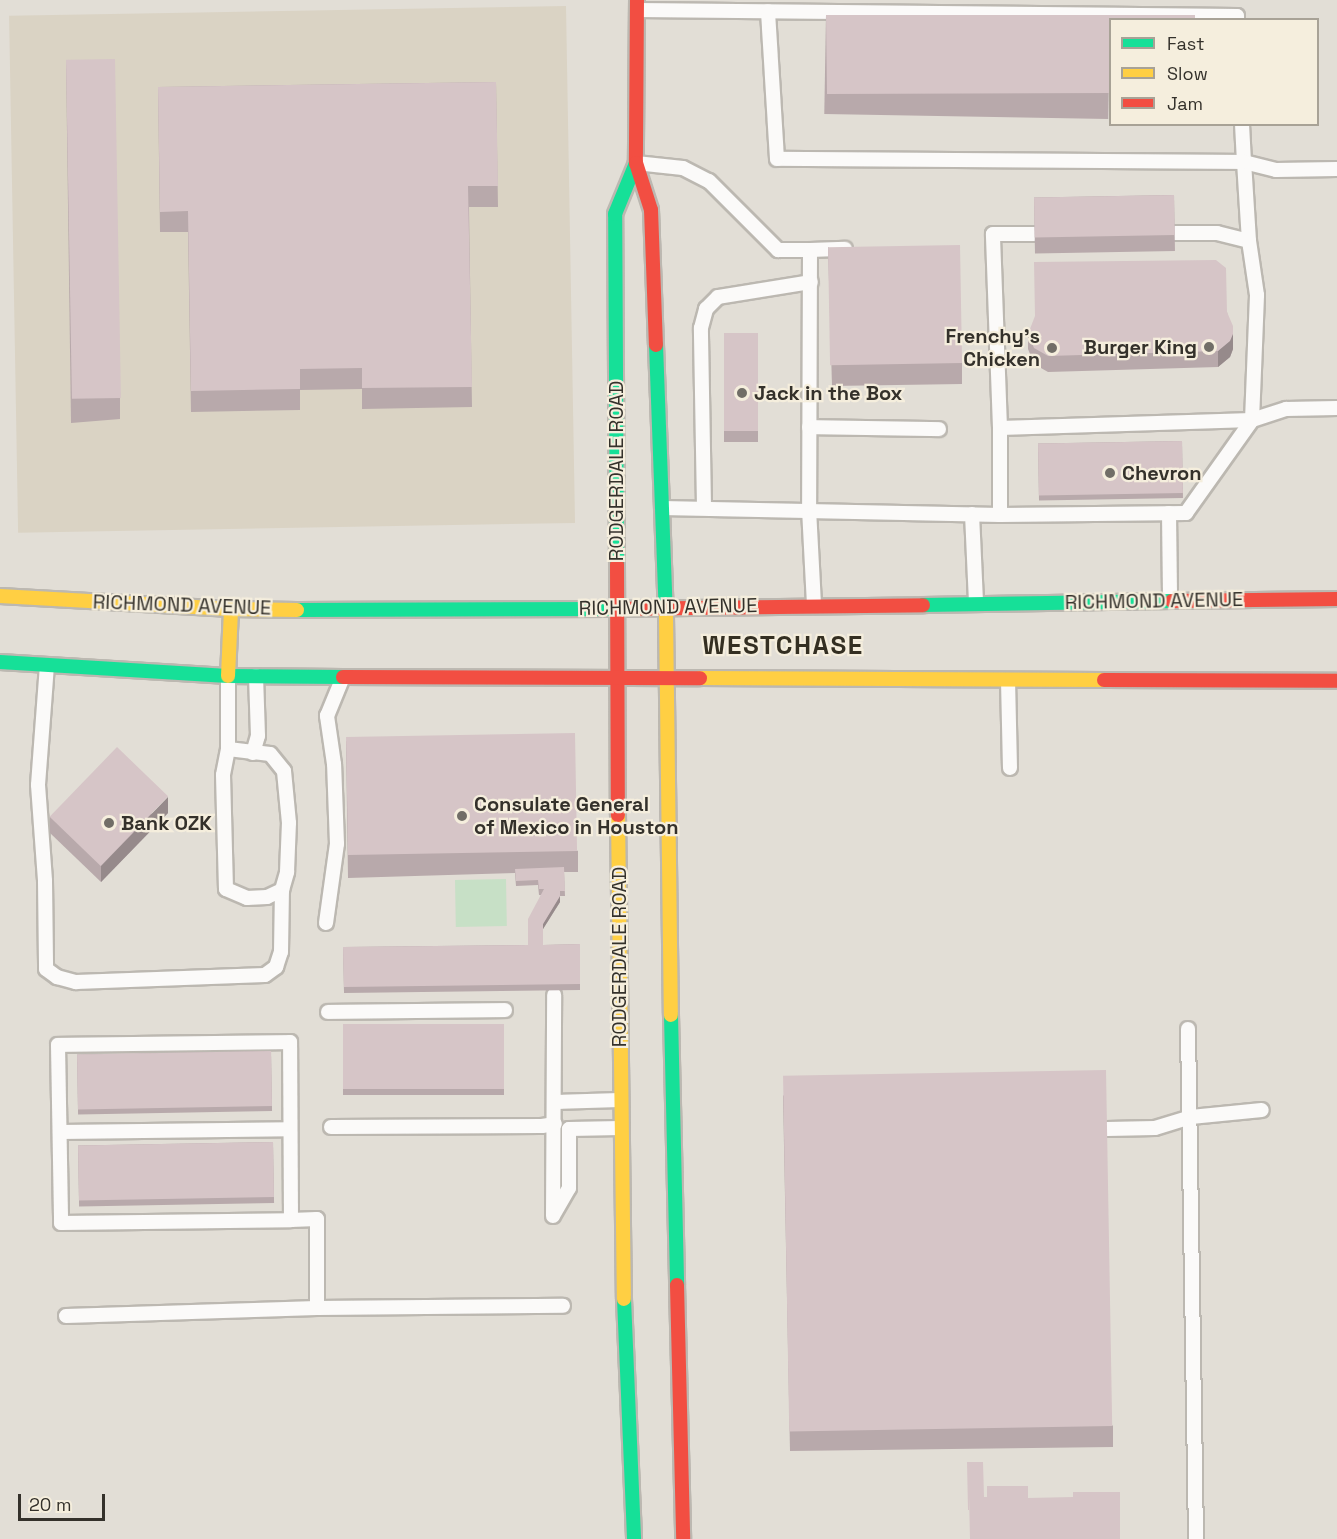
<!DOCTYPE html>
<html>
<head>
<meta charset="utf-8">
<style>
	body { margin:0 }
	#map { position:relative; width:1337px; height:1539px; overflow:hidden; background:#e2ded6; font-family:"Space Grotesk",sans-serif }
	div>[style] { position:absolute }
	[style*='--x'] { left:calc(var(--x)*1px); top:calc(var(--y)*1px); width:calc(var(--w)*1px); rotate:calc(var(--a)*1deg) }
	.built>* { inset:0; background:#dad3c4; transform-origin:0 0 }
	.green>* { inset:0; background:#c7e0c6; transform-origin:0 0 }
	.roads { filter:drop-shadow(2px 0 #bcb8b1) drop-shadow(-2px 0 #bcb8b1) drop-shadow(0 2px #bcb8b1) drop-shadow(0 -2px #bcb8b1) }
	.lane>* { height:14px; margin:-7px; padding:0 7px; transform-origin:7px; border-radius:7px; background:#fbfaf9 }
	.fast>* { height:14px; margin:-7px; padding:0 7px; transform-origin:7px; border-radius:7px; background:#16e098 }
	.slow>* { height:14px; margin:-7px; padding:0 7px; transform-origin:7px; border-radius:7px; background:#ffcf43 }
	.jam>* { height:14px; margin:-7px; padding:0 7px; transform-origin:7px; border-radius:7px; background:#f24e42 }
	.wall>* { inset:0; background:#b8a9ab; transform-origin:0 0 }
	.shaded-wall>* { inset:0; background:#968a8b }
	.building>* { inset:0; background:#d6c5c7; transform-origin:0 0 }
	.dots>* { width:16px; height:16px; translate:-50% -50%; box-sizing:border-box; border:3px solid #f5eedd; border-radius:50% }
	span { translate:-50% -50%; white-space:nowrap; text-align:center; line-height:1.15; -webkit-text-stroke:4.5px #f5eedd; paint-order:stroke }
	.poi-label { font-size:20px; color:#34312b; font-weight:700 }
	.right { translate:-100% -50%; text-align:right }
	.left { translate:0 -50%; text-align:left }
	.street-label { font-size:20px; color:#34312b }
	.district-label { font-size:26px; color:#342f22; font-weight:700; letter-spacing:1.5px }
	.legend { position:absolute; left:1109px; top:18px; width:210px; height:108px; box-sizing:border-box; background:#f5eedd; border:2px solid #a8a296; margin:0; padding:8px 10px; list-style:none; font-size:18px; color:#34312b }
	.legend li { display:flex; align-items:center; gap:12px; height:30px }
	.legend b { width:30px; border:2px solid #a8a296 }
	.scale { position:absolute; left:18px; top:1494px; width:87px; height:27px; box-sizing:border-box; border:3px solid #34312b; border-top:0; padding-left:8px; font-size:18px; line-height:21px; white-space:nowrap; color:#34312b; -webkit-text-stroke:4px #f5eedd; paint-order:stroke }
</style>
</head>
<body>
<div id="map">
	<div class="built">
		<i style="left:566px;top:6px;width:517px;height:557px;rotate:89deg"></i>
	</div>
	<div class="green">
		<i style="left:506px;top:879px;width:47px;height:51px;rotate:89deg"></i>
	</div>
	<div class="roads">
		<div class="lane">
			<i style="--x:637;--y:10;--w:600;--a:0.57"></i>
			<i style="--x:1237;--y:16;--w:4;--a:90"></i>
			<i style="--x:1242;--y:124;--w:38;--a:87"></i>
			<i style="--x:1244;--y:162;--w:33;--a:14"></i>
			<i style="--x:1276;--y:170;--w:61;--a:-0.9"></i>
			<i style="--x:636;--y:163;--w:47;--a:6.1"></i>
			<i style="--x:683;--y:168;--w:29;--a:27"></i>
			<i style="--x:709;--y:181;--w:98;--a:45"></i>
			<i style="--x:778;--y:250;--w:32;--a:0"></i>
			<i style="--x:810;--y:250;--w:259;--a:90.2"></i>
			<i style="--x:809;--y:509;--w:96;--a:87"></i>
			<i style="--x:1175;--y:233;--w:42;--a:0"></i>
			<i style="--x:1217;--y:233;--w:33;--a:14"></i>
			<i style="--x:810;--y:250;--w:35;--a:-2"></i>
			<i style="--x:809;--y:427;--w:130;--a:0.9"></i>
			<i style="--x:1000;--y:428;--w:194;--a:-92.1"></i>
			<i style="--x:993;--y:234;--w:41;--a:0"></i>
			<i style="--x:704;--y:507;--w:179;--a:-91"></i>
			<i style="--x:701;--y:328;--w:20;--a:-75"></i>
			<i style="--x:706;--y:309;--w:17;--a:-45"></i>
			<i style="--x:718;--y:297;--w:94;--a:-9.2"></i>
			<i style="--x:662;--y:508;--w:338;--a:1.2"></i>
			<i style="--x:1000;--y:515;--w:186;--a:-0.6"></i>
			<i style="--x:1186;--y:513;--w:114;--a:-54.6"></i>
			<i style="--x:1252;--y:420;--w:125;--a:-87.7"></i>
			<i style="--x:1257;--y:295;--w:55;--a:-98.4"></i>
			<i style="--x:1249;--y:241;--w:79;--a:-93.6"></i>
			<i style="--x:1244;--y:162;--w:467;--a:-179.6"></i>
			<i style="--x:777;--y:159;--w:148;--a:-93.5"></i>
			<i style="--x:1169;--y:513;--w:87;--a:89.3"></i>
			<i style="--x:972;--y:514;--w:89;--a:87.4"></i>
			<i style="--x:1000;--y:515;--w:87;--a:-90"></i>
			<i style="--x:1000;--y:428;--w:252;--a:-1.8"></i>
			<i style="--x:1252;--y:420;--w:36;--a:-18"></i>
			<i style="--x:1286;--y:409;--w:51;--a:-1.1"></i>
			<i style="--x:47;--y:665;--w:120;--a:94.3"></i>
			<i style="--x:38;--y:785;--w:96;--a:85.8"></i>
			<i style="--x:45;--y:881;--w:88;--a:89.3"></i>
			<i style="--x:46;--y:969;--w:14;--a:36"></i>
			<i style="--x:57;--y:977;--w:20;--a:15"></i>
			<i style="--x:76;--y:982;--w:189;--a:-2.1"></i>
			<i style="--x:265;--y:975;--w:14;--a:-36"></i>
			<i style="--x:276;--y:967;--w:16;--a:-72"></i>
			<i style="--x:281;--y:952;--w:62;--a:-89.1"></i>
			<i style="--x:228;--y:676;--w:73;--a:90"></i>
			<i style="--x:228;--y:749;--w:26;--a:101"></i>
			<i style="--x:223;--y:775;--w:114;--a:88.5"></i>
			<i style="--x:226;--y:889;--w:23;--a:23"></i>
			<i style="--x:247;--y:898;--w:20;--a:-3"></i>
			<i style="--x:267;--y:897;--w:17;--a:-25"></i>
			<i style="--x:282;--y:890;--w:19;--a:-74"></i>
			<i style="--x:287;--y:872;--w:49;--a:-87.7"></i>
			<i style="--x:289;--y:823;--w:52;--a:-95.5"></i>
			<i style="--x:284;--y:771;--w:22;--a:-129"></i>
			<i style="--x:270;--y:754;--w:42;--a:-173.2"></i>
			<i style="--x:1008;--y:680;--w:88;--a:88.7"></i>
			<i style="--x:253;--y:753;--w:18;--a:-74"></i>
			<i style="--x:258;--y:736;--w:60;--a:-91.9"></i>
			<i style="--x:326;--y:923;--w:80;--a:-82.1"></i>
			<i style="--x:337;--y:844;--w:80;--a:-92.1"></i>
			<i style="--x:334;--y:764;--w:49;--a:-98.3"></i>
			<i style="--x:327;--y:716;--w:42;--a:-67.7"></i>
			<i style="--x:328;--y:1012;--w:177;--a:-0.6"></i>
			<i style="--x:1188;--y:1029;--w:510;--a:89.1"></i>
			<i style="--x:555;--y:1102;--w:65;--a:-1.8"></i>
			<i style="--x:331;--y:1127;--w:211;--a:-0.3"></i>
			<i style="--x:542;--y:1126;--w:13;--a:-9"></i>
			<i style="--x:1107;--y:1129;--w:48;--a:-1.2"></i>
			<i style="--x:1155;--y:1128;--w:38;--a:-17"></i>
			<i style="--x:1191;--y:1117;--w:71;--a:-5.6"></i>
			<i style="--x:60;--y:1132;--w:230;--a:-0.7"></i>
			<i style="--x:554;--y:1214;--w:30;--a:-60"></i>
			<i style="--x:569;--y:1188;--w:59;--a:-90"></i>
			<i style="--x:569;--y:1129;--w:52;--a:-1.1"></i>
			<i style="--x:553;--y:1216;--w:221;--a:-89.7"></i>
			<i style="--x:291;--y:1220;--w:178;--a:-90.3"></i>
			<i style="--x:290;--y:1042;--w:232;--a:179.3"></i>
			<i style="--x:58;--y:1045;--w:178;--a:89"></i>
			<i style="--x:61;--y:1223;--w:230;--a:-0.7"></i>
			<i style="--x:291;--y:1220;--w:26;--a:-2"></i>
			<i style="--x:317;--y:1219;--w:89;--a:90"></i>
			<i style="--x:66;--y:1316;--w:251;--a:-1.8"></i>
			<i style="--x:317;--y:1308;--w:246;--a:-0.5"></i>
		</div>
		<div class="fast">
			<i style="--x:656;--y:345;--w:271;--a:87.9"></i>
			<i style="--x:617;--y:564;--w:350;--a:-90.3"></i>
			<i style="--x:615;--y:214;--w:55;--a:-67.6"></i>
			<i style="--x:923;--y:605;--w:249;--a:-0.9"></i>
			<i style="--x:297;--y:610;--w:316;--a:-0.2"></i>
			<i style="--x:0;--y:662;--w:228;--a:3.5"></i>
			<i style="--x:228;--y:676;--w:115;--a:0.5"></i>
			<i style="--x:671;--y:1015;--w:270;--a:88.7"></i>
			<i style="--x:624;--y:1299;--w:240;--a:87.6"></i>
		</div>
		<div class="slow">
			<i style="--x:0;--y:596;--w:231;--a:3.2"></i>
			<i style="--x:231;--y:609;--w:66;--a:0.9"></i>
			<i style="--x:666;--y:616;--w:399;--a:89.3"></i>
			<i style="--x:228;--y:676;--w:67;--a:-87.4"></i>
			<i style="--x:700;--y:678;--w:404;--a:0.3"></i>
			<i style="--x:618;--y:815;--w:484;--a:89.3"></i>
		</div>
		<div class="jam">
			<i style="--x:637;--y:0;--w:163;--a:90.4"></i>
			<i style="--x:636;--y:163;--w:49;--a:72.3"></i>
			<i style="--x:651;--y:210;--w:135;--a:87.9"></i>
			<i style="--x:617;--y:564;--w:251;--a:89.8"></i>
			<i style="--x:1172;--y:601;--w:165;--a:-0.7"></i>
			<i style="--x:613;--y:609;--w:310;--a:-0.7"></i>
			<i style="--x:343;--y:677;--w:357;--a:0.2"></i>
			<i style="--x:1104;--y:680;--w:233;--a:0.2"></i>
			<i style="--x:677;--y:1285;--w:254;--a:88.6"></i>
		</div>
	</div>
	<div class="wall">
		<i style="left:826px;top:15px;width:284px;height:99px;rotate:1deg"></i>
		<i style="clip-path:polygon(66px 60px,120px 398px,120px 419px,71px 423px)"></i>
		<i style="clip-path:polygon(496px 82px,498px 207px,469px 207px,472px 407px,362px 409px,362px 389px,300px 390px,300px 410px,191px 412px,188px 232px,160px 232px,158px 87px)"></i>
		<i style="left:1174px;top:195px;width:56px;height:140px;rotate:89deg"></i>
		<i style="clip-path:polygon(828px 247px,962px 363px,962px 384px,832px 386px)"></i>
		<i style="clip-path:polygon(1227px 312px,1233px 349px,1230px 357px,1218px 367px,1048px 372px,1034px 364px,1028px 349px,1028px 334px)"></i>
		<i style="left:724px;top:333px;width:34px;height:109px"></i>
		<i style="left:1182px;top:441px;width:57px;height:144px;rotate:89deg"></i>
		<i style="clip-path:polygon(346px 741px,578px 851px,578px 872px,564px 872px,565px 896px,560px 896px,560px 902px,543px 929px,543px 945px,580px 944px,580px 990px,344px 993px,343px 947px,528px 945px,541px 895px,539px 895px,538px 885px,516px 886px,515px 873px,348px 878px)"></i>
		<i style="clip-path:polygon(168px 813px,101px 882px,50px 833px,50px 817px)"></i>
		<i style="left:504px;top:1024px;width:71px;height:161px;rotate:90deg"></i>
		<i style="left:271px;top:1051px;width:60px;height:194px;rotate:89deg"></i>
		<i style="clip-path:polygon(783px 1095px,1113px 1426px,1113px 1447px,790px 1451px)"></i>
		<i style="left:273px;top:1142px;width:61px;height:195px;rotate:89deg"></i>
	</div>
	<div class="shaded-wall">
		<i style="clip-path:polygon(1233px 326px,1233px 349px,1230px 357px,1218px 367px,1218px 351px)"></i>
		<i style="clip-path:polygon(168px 797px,168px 813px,101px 882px,101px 866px)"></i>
		<i style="clip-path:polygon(560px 896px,560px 902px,543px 929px,543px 924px)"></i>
	</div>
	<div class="building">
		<i style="clip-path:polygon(826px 15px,1195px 15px,1195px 20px,1110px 20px,1110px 93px,827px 94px)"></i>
		<i style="left:115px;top:59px;width:339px;height:49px;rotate:89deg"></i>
		<i style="clip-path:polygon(496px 82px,498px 186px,468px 186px,472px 387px,362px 388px,362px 368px,300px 369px,300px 389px,191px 391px,188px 211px,160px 212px,158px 87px)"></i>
		<i style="left:1174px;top:195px;width:40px;height:140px;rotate:89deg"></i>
		<i style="left:960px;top:245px;width:118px;height:132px;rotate:89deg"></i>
		<i style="clip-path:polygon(1216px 260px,1226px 268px,1227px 312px,1233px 326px,1233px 334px,1230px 341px,1218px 351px,1048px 356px,1034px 348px,1028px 334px,1035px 316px,1034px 262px)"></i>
		<i style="left:724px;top:333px;width:34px;height:98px"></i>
		<i style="left:1182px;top:441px;width:52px;height:144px;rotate:89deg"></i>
		<i style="left:575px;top:733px;width:118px;height:229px;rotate:89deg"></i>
		<i style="left:117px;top:747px;width:71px;height:97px;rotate:44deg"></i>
		<i style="clip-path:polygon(564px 867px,565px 891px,560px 891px,560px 896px,543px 924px,543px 945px,580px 944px,580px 984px,344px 987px,343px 947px,528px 945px,528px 919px,544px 889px,539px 889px,538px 880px,516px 881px,515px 869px)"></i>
		<i style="left:504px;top:1024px;width:65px;height:161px;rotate:90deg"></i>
		<i style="left:271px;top:1051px;width:55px;height:194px;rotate:89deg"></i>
		<i style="left:1106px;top:1070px;width:356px;height:323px;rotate:89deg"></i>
		<i style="left:273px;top:1142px;width:55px;height:195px;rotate:89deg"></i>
		<i style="clip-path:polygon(967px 1462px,983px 1462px,984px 1497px,969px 1497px,969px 1510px,968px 1510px)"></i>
		<i style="clip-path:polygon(987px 1486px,1028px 1486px,1028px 1498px,1073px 1497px,1073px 1492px,1120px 1492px,1120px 1539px,970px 1539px,969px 1497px,987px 1497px)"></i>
	</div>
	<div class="dots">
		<i style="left:1209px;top:347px;background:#716e67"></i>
		<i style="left:1052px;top:348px;background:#716e67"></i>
		<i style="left:742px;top:393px;background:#716e67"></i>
		<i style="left:1110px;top:473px;background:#716e67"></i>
		<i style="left:462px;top:816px;background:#716e67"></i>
		<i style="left:109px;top:823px;background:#716e67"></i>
	</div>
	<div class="poi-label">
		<span class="right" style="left:1040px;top:348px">Frenchy's<br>Chicken</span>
		<span class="right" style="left:1197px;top:347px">Burger King</span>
		<span class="left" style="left:754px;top:393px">Jack in the Box</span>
		<span class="left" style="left:1122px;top:473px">Chevron</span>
		<span class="left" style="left:474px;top:816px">Consulate General<br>of Mexico in Houston</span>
		<span class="left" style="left:121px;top:823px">Bank OZK</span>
	</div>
	<div class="street-label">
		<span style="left:616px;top:471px;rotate:-90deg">RODGERDALE ROAD</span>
		<span style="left:1154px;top:601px;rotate:-1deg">RICHMOND AVENUE</span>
		<span style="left:182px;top:605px;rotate:2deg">RICHMOND AVENUE</span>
		<span style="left:668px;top:607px;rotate:-1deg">RICHMOND AVENUE</span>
		<span style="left:619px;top:957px;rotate:-90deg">RODGERDALE ROAD</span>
	</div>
	<div class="district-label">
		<span style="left:783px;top:646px">WESTCHASE</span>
	</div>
	<ul class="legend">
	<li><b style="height:8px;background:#16e098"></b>Fast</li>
	<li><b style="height:8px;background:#ffcf43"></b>Slow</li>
	<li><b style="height:8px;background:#f24e42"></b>Jam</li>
	</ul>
	<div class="scale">20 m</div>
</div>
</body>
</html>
